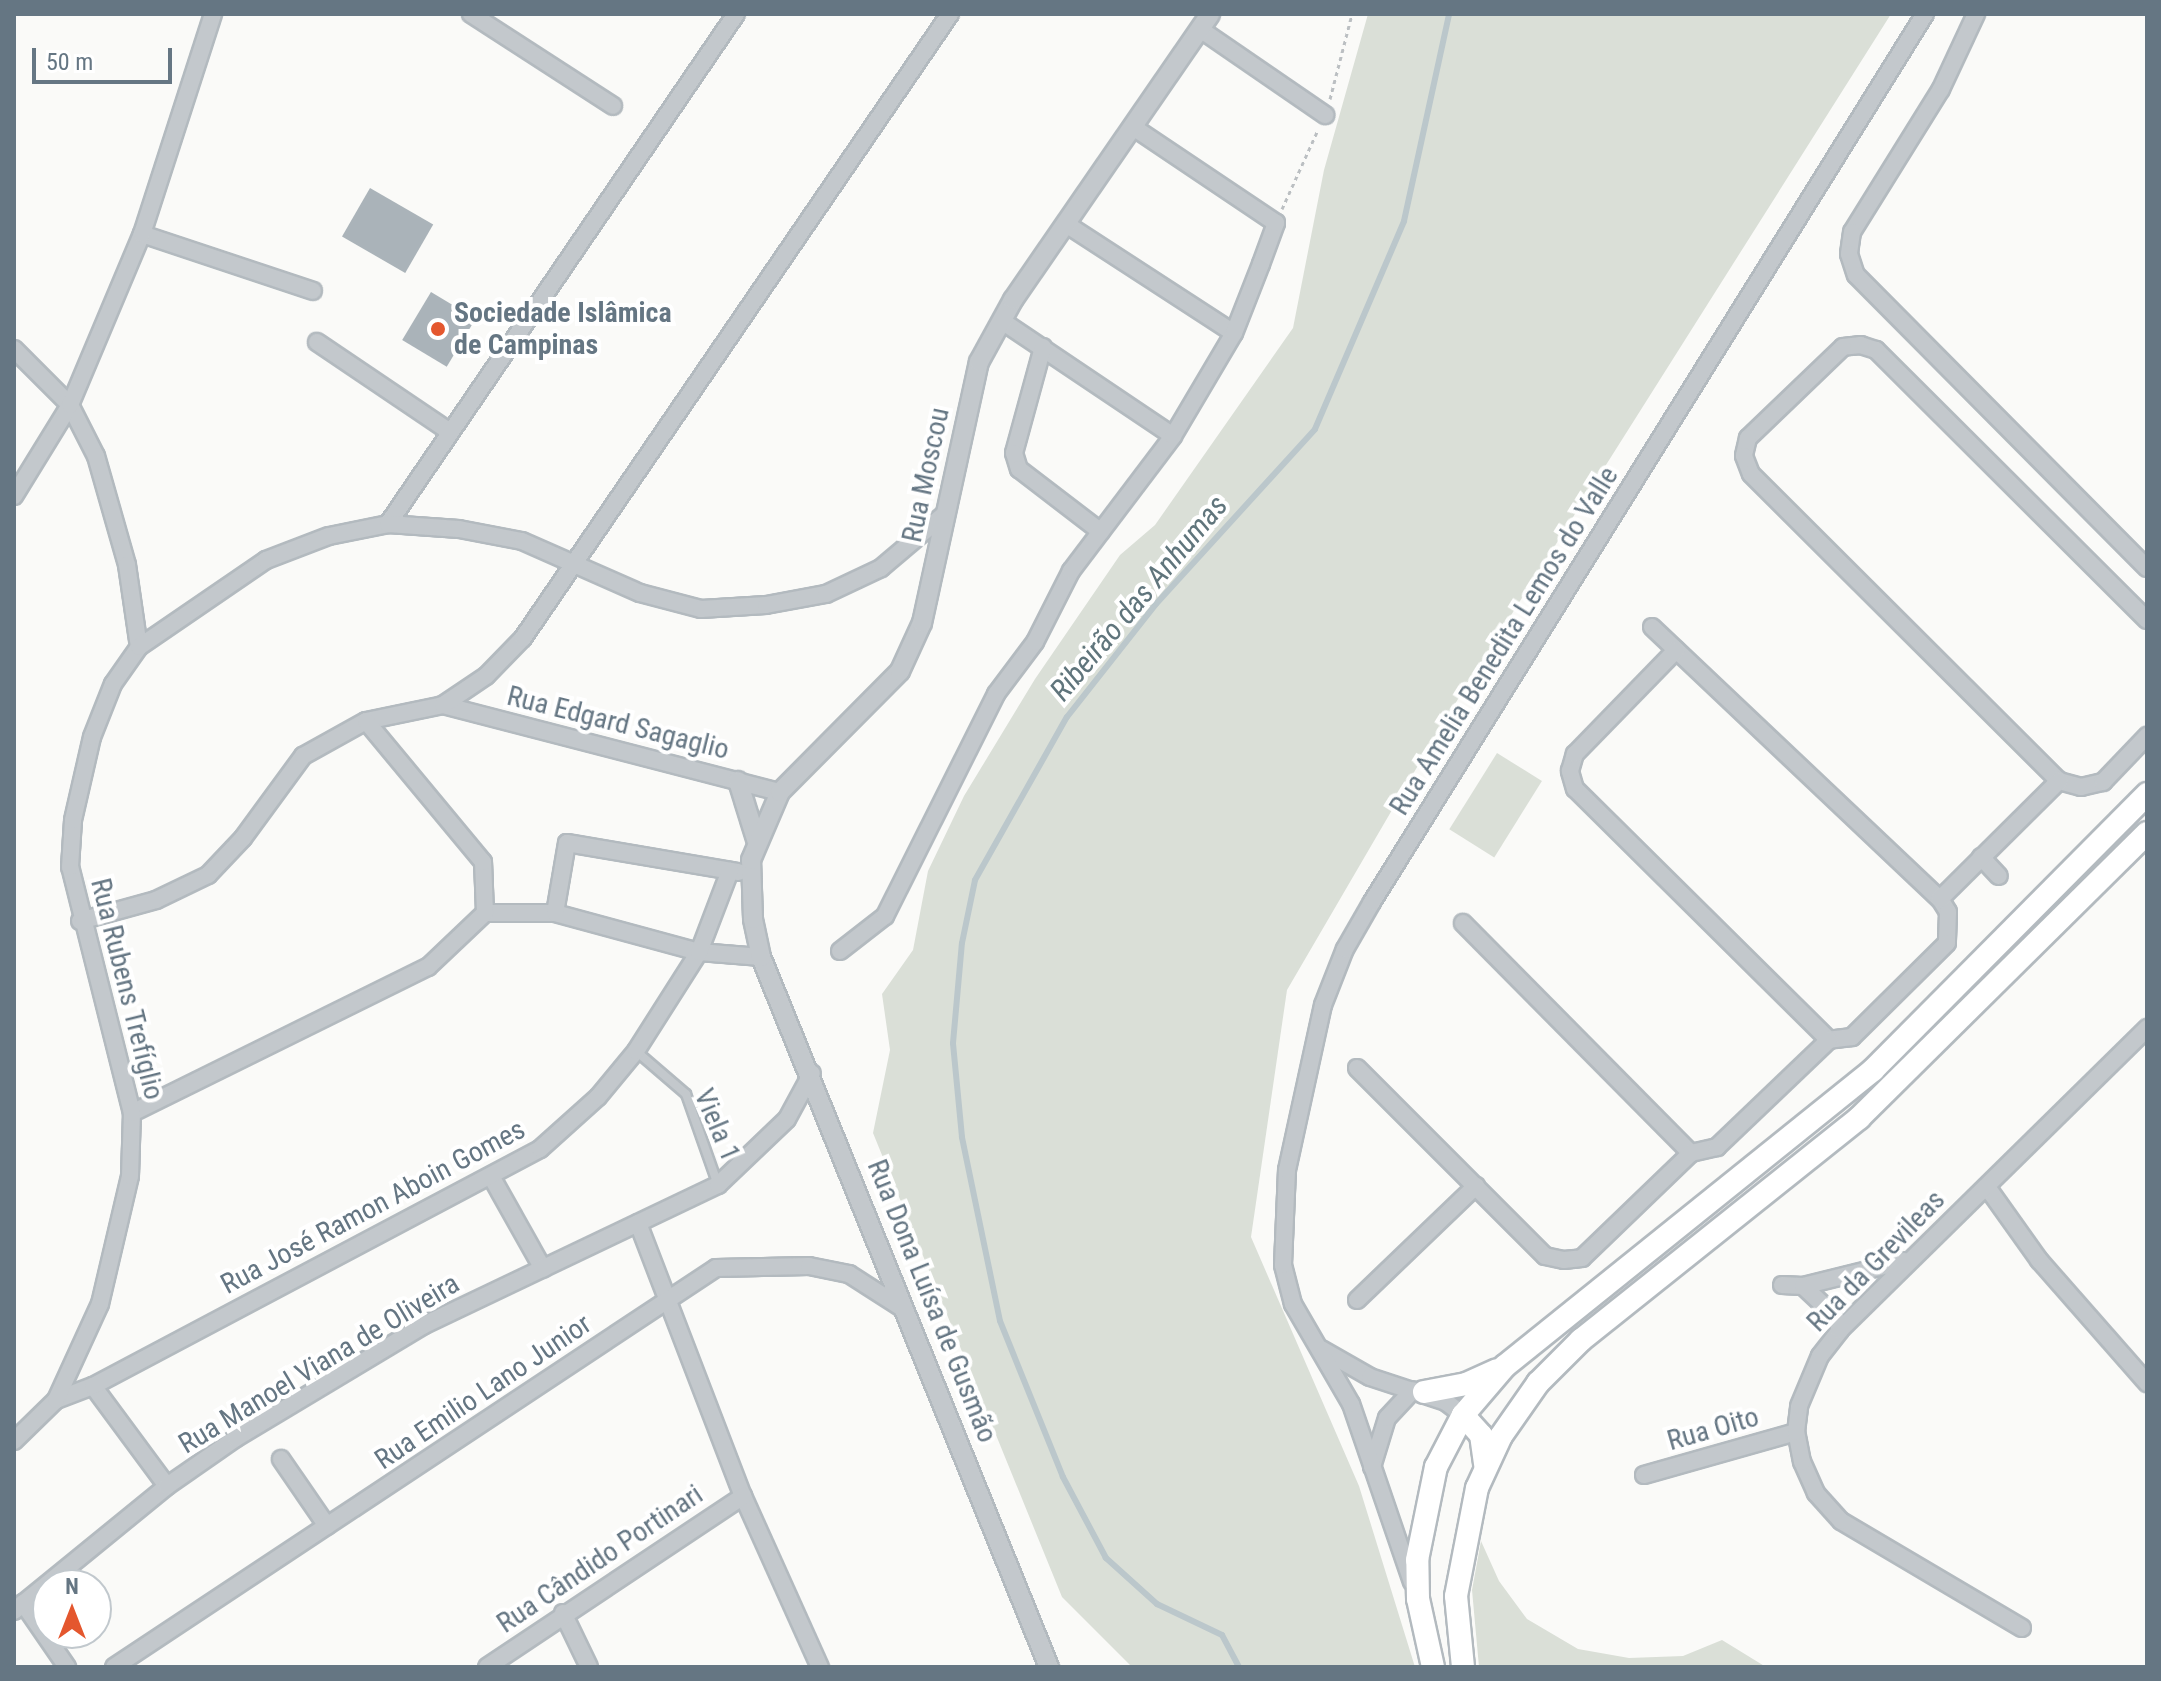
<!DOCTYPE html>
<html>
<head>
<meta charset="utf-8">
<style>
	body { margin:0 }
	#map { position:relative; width:2161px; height:1681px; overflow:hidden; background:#fafaf8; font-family:"Roboto Condensed",sans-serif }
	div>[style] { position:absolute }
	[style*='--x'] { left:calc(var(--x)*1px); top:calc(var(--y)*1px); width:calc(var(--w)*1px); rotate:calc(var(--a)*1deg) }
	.green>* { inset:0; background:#dadfd7; transform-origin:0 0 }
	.stream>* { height:6px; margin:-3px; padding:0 3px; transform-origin:3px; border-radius:3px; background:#bbc7cb }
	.building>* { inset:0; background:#aab3b9; transform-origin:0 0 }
	.path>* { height:3px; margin-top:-1.5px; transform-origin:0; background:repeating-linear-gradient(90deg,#bbbfc2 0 4px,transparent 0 8px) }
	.roads { filter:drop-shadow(2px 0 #b3babf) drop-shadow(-2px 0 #b3babf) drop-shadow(0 2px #b3babf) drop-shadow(0 -2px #b3babf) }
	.service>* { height:8px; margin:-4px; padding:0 4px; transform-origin:4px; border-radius:4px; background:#c3c8cc }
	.minor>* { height:16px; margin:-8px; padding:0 8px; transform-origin:8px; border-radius:8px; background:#c3c8cc }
	.tertiary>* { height:18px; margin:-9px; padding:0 9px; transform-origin:9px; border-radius:9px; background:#c3c8cc }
	.secondary>* { height:22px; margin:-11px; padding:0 11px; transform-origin:11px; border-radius:11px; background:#fff }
	.dots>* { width:22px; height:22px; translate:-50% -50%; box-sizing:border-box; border:4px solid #fff; border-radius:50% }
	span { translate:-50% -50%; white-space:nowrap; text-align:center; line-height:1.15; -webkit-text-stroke:8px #fff; paint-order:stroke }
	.poi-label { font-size:28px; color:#657683; font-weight:700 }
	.left { translate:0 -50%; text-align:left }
	.street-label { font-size:28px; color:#657683 }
	.water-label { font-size:30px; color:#60757c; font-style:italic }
	.frame { position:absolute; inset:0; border:16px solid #657683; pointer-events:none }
	.north { position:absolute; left:32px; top:1569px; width:80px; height:80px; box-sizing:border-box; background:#fff; border:2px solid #c1c8cd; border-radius:50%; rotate:0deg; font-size:22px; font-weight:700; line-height:32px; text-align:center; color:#657683 }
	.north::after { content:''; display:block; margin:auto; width:28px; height:36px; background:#e4572e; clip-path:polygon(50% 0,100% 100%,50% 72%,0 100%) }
	.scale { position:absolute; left:32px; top:48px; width:140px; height:36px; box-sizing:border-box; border:4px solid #657683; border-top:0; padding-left:10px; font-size:24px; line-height:28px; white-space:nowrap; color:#657683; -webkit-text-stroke:6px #fff; paint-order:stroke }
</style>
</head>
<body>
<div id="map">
	<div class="green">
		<i style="clip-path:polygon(1368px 14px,1891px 14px,1441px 726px,1287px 990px,1251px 1237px,1359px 1486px,1415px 1667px,1132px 1667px,1062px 1597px,873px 1133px,890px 1050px,882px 994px,913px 950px,928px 871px,964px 796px,1035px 679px,1120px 555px,1155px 525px,1293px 328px,1324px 170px)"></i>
		<i style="left:1497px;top:753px;width:53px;height:90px;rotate:32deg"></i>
		<i style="clip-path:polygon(1481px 1541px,1499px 1581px,1527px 1619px,1578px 1649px,1629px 1658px,1683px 1656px,1722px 1640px,1766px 1667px,1479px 1667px,1472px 1590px)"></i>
	</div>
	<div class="stream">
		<i style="--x:1239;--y:1667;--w:36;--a:-118"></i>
		<i style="--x:1222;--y:1635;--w:72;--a:-154.5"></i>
		<i style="--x:1157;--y:1604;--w:69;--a:-138"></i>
		<i style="--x:1106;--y:1558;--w:92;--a:-118"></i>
		<i style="--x:1063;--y:1477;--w:168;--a:-112"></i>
		<i style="--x:1000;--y:1321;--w:188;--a:-101.7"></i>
		<i style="--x:962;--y:1137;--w:94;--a:-95.5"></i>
		<i style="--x:953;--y:1043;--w:100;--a:-84.9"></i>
		<i style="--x:962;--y:943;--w:64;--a:-78.3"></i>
		<i style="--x:975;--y:880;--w:187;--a:-60.6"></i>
		<i style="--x:1067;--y:717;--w:144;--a:-51.8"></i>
		<i style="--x:1156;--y:604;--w:236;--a:-47.7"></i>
		<i style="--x:1315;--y:429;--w:226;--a:-66.8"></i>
		<i style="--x:1404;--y:221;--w:212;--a:-77.7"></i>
	</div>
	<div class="building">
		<i style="left:370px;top:188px;width:73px;height:56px;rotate:30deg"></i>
		<i style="left:431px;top:292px;width:52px;height:56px;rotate:31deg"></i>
	</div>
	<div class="path">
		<i style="--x:1330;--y:99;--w:88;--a:-75.5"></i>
		<i style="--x:1282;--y:209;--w:85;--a:-65.6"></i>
	</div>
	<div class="roads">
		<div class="service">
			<i style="--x:636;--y:1051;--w:66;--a:40.7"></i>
			<i style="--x:686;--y:1094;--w:96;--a:70.6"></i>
		</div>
		<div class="minor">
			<i style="--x:471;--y:14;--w:169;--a:32.9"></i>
			<i style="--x:1976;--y:14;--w:83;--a:115"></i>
			<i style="--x:1941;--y:89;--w:168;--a:121.9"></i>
			<i style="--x:1852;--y:232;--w:22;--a:98"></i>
			<i style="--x:1849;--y:254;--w:22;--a:72"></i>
			<i style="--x:1856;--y:275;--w:413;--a:45.2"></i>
			<i style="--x:1200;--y:29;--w:152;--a:34.5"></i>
			<i style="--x:1066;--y:224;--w:200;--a:33"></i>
			<i style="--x:142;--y:234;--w:180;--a:18.4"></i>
			<i style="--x:1002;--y:321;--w:206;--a:33.9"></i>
			<i style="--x:317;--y:342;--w:161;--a:34.1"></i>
			<i style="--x:1043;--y:347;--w:110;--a:105.3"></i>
			<i style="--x:1014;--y:453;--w:17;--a:73"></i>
			<i style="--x:1019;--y:469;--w:103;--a:37.5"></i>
			<i style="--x:14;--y:349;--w:79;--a:45"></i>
			<i style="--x:70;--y:405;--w:57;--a:63"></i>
			<i style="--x:96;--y:456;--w:113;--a:74.1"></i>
			<i style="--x:127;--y:565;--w:83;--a:81.7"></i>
			<i style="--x:14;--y:496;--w:107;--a:-58.4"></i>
			<i style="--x:70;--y:405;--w:186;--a:-67.2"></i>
			<i style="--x:142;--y:234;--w:231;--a:-72.1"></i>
			<i style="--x:388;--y:524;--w:617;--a:-55.69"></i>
			<i style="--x:2147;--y:620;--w:383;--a:-135.1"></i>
			<i style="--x:1876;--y:350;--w:16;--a:-162"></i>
			<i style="--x:1861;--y:345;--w:18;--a:174"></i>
			<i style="--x:1843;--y:347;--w:132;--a:136.2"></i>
			<i style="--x:1748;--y:438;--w:18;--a:103"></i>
			<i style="--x:1744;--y:456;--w:19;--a:69"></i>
			<i style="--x:1751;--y:474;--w:435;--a:44.9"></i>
			<i style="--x:2059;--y:781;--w:23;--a:15"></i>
			<i style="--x:2081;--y:787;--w:23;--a:-13"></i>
			<i style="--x:2103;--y:782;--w:64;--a:-46.3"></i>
			<i style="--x:1652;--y:627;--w:396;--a:43.4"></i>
			<i style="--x:1940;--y:899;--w:15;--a:58"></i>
			<i style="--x:1948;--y:912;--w:31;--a:92"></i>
			<i style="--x:1947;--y:943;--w:134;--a:135.3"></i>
			<i style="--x:1852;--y:1037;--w:23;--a:173"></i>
			<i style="--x:1829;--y:1040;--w:357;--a:-135.3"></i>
			<i style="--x:1575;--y:789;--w:19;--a:-106"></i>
			<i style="--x:1570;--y:771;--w:18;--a:-74"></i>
			<i style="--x:1575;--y:754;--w:145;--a:-45.8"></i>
			<i style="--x:443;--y:705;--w:348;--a:14.5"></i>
			<i style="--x:1981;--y:857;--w:26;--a:47"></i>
			<i style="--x:1940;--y:899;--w:168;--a:-44.8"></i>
			<i style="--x:485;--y:913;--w:70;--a:0"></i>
			<i style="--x:555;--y:913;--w:149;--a:15.2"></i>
			<i style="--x:699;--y:952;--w:62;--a:4.6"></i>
			<i style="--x:555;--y:913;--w:71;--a:-80.3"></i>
			<i style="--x:567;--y:843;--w:174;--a:9.6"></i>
			<i style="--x:80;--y:921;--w:79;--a:-15.4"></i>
			<i style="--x:156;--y:900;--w:58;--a:-25.7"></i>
			<i style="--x:208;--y:875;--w:51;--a:-46.6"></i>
			<i style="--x:243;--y:838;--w:102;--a:-53.8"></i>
			<i style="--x:303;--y:756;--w:72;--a:-29.1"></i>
			<i style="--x:366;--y:721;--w:79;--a:-11.7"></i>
			<i style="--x:443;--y:705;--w:52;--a:-34"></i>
			<i style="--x:486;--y:676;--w:53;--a:-45.8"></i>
			<i style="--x:523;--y:638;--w:756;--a:-55.62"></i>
			<i style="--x:1463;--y:923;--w:324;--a:45.3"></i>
			<i style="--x:840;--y:951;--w:57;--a:-37.9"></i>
			<i style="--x:885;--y:916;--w:248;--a:-63.4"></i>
			<i style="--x:996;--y:694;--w:65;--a:-53.1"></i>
			<i style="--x:1035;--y:642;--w:80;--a:-63.1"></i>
			<i style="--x:1071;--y:571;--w:169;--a:-52.9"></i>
			<i style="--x:1173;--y:436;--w:120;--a:-59.4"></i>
			<i style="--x:1234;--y:333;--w:74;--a:-68.6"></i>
			<i style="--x:1261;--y:264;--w:44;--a:-69.9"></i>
			<i style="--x:1276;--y:223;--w:172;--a:-146.1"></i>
			<i style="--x:1357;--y:1068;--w:266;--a:45"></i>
			<i style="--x:1545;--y:1256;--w:19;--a:12"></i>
			<i style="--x:1564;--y:1260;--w:18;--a:-6"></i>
			<i style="--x:1582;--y:1258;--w:151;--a:-43.9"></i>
			<i style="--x:1691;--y:1153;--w:27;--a:-13"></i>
			<i style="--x:1717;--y:1147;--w:155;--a:-43.7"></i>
			<i style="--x:132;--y:1113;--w:330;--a:-26.3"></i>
			<i style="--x:428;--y:967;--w:79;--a:-43.5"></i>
			<i style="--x:485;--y:913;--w:51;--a:-92.2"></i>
			<i style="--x:483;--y:862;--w:183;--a:-129.7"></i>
			<i style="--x:492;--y:1178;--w:104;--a:60.7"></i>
			<i style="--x:1987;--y:1187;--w:90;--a:54.5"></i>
			<i style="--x:2039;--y:1260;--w:164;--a:48.7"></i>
			<i style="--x:638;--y:1223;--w:292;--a:69"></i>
			<i style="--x:743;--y:1496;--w:188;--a:65.8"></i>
			<i style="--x:1782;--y:1285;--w:21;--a:3"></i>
			<i style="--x:1803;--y:1286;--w:104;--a:-13.9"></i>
			<i style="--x:1803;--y:1286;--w:44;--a:43.2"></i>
			<i style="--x:1835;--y:1316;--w:15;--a:70"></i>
			<i style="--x:1357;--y:1300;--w:165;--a:-43.8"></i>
			<i style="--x:1321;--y:1349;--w:56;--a:29.7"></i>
			<i style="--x:1370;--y:1377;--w:80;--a:18.2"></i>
			<i style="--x:1446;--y:1402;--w:21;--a:37"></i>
			<i style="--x:93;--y:1386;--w:124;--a:53.5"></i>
			<i style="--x:56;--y:1400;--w:40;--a:-21"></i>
			<i style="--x:93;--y:1386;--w:506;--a:-27.93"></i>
			<i style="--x:540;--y:1149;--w:78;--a:-41.9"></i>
			<i style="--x:598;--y:1097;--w:60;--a:-50.4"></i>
			<i style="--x:636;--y:1051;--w:117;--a:-57.5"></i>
			<i style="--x:699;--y:952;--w:87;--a:-69.1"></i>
			<i style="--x:14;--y:1441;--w:59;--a:-44.3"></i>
			<i style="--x:56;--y:1400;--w:106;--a:-65.4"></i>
			<i style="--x:100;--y:1304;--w:131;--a:-76.8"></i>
			<i style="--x:130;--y:1176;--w:63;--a:-88.2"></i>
			<i style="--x:132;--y:1113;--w:254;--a:-104.1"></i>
			<i style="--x:70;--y:867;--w:47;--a:-86.3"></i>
			<i style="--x:73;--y:820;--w:85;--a:-77.1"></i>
			<i style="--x:92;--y:737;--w:57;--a:-68.4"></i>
			<i style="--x:113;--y:684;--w:45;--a:-54.9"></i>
			<i style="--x:139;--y:647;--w:154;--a:-34.4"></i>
			<i style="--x:266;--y:560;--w:67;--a:-20.9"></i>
			<i style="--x:329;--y:536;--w:60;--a:-11.5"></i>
			<i style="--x:388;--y:524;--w:71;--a:4"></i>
			<i style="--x:459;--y:529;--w:64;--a:10.8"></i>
			<i style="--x:522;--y:541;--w:129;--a:23.8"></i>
			<i style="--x:640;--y:593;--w:63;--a:14.7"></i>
			<i style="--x:701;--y:609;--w:65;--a:-3.5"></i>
			<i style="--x:766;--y:605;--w:61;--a:-10.4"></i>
			<i style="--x:826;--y:594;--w:61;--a:-25.3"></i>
			<i style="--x:881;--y:568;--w:85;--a:-40.2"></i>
			<i style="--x:281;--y:1459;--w:81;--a:55.5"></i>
			<i style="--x:1372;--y:1467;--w:51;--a:-73"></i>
			<i style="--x:1387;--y:1418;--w:38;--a:-47"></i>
			<i style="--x:1644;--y:1475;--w:158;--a:-15.8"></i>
			<i style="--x:1412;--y:1582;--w:188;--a:-108.9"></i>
			<i style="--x:1351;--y:1404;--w:116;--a:-120.1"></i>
			<i style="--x:1293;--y:1304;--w:40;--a:-104.4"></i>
			<i style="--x:1283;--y:1265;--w:95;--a:-87.6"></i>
			<i style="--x:1287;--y:1170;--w:169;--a:-77.7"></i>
			<i style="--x:1323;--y:1005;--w:60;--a:-68.6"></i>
			<i style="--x:1345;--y:949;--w:54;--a:-60.1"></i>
			<i style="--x:1372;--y:902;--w:1046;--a:-58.09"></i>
			<i style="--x:23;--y:1603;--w:78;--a:55.5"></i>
			<i style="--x:14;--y:1611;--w:198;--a:-39.2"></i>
			<i style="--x:167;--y:1486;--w:84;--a:-34.8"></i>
			<i style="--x:236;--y:1438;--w:219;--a:-31"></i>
			<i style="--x:424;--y:1325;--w:326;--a:-25.5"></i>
			<i style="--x:718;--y:1185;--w:95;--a:-43.7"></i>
			<i style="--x:787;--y:1119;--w:52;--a:-61.5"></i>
			<i style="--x:563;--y:1613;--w:60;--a:64.3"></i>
			<i style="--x:2022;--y:1628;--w:210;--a:-149.4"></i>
			<i style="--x:1841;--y:1521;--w:38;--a:-132"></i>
			<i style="--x:1816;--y:1493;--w:34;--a:-114"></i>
			<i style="--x:1802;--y:1462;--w:31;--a:-101"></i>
			<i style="--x:1796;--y:1432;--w:26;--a:-83"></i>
			<i style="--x:1799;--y:1406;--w:54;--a:-67.2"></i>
			<i style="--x:1820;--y:1356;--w:33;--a:-52"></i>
			<i style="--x:1840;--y:1330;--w:431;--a:-44.5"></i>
			<i style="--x:114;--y:1667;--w:722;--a:-33.54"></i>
			<i style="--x:716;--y:1268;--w:93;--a:-1.2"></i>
			<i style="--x:809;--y:1266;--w:41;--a:11.3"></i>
			<i style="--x:849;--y:1274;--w:63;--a:32.7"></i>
			<i style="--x:487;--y:1667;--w:308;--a:-33.7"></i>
		</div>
		<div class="tertiary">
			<i style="--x:738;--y:781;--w:61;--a:72.8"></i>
			<i style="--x:1049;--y:1667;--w:766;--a:-112.08"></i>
			<i style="--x:761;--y:957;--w:39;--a:-102"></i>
			<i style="--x:753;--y:919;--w:59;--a:-91.9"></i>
			<i style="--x:751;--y:860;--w:74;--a:-66.9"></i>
			<i style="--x:780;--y:792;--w:170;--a:-45.2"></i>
			<i style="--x:900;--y:671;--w:53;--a:-65.4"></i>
			<i style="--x:922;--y:623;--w:267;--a:-77.7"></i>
			<i style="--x:979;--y:362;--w:71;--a:-61.3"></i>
			<i style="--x:1013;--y:300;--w:347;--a:-55.4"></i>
		</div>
		<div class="secondary">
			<i style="--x:1424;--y:1392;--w:43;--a:-10.8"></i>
			<i style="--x:1466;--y:1384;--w:34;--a:-24"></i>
			<i style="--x:1463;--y:1415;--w:27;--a:48"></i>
			<i style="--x:1481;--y:1435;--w:30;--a:82"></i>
			<i style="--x:1433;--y:1667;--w:70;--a:-102.4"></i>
			<i style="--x:1418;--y:1599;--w:39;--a:-91"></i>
			<i style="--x:1417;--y:1560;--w:95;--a:-78.5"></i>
			<i style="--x:1436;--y:1467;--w:59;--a:-62.6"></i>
			<i style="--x:1463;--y:1415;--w:65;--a:-49.4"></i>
			<i style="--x:1505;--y:1366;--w:472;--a:-38.8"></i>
			<i style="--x:1873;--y:1070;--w:389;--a:-45.2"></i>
			<i style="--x:1463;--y:1667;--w:71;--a:-95.6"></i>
			<i style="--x:1456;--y:1596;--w:110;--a:-79"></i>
			<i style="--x:1477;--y:1488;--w:57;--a:-65.2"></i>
			<i style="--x:1501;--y:1436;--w:65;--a:-55.1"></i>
			<i style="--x:1538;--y:1383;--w:61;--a:-45"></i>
			<i style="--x:1581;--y:1340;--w:356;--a:-38.6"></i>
			<i style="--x:1859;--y:1118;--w:405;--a:-44.7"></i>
		</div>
	</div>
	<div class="dots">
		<i style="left:438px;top:329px;background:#e4572e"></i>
	</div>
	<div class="poi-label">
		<span class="left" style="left:454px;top:329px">Sociedade Islâmica<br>de Campinas</span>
	</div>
	<div class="street-label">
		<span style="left:926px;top:475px;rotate:-78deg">Rua Moscou</span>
		<span style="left:1504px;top:641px;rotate:-58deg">Rua Amelia Benedita Lemos do Valle</span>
		<span style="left:618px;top:723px;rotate:14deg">Rua Edgard Sagaglio</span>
		<span style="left:127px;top:989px;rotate:76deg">Rua Rubens Trefíglio</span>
		<span style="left:717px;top:1125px;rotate:67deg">Viela 1</span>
		<span style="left:373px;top:1207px;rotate:-28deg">Rua José Ramon Aboin Gomes</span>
		<span style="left:1876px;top:1261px;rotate:-46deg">Rua da Grevileas</span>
		<span style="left:932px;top:1301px;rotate:68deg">Rua Dona Luísa de Gusmão</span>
		<span style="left:319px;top:1364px;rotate:-31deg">Rua Manoel Viana de Oliveira</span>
		<span style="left:483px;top:1392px;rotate:-34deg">Rua Emilio Lano Junior</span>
		<span style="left:1713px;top:1429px;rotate:-16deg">Rua Oito</span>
		<span style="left:600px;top:1559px;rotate:-34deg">Rua Cândido Portinari</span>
	</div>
	<div class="water-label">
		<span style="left:1139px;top:598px;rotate:-50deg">Ribeirão das Anhumas</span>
	</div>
	<div class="frame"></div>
	<div class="north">N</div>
	<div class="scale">50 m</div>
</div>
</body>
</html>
